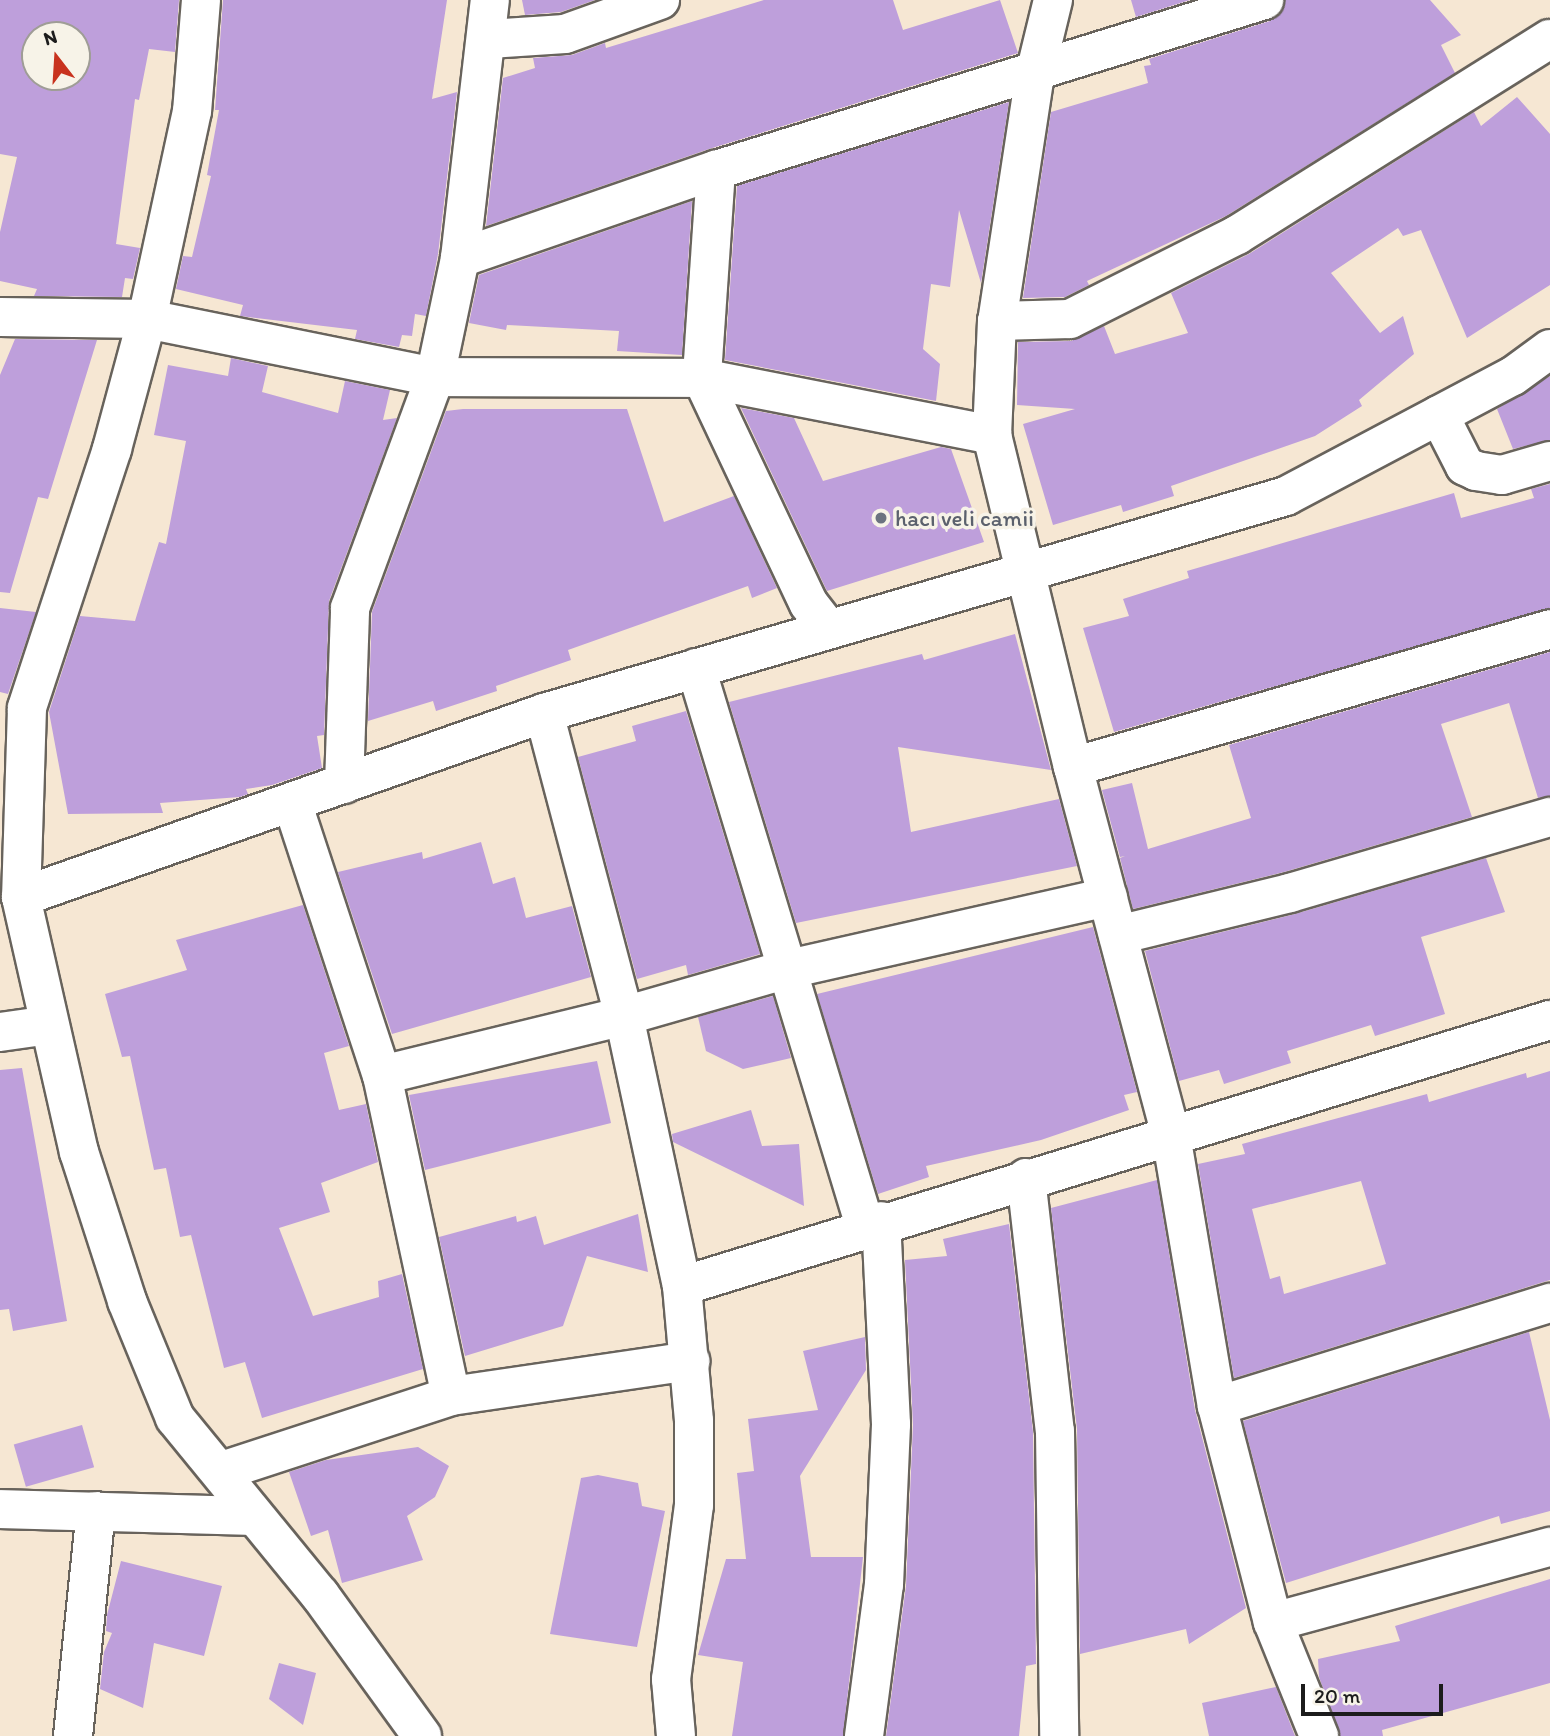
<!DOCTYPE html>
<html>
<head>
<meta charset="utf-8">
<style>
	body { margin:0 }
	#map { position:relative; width:1550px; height:1736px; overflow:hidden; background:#f6e7d3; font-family:Itim,sans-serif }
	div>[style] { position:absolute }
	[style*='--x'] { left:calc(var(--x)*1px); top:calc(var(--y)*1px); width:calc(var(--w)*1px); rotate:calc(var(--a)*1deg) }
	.building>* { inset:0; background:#be9fdb; transform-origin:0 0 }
	.roads { filter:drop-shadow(2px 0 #68635c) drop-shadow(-2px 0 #68635c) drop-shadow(0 2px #68635c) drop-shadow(0 -2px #68635c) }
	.minor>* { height:38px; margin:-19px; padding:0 19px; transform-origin:19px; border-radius:19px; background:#fff }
	.dots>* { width:19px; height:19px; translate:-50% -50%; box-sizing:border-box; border:4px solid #f7f3e8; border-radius:50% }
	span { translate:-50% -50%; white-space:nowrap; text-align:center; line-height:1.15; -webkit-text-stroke:7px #f7f3e8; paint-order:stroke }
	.worship-label { font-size:23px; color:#5b616d }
	.left { translate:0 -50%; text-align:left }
	.north { position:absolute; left:21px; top:21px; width:70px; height:70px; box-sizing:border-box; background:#f7f3e8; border:2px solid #9f9d96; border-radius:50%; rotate:343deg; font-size:19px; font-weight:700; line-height:28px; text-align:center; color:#1c1c1c }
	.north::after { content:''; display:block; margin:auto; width:24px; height:32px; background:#c8321e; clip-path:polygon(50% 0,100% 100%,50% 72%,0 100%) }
	.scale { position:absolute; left:1301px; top:1684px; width:142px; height:32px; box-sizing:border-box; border:4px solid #1c1c1c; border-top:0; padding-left:9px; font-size:21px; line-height:24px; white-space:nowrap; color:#1c1c1c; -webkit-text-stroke:5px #f7f3e8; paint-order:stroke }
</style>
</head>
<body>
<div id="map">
	<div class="building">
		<i style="clip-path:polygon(evenodd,0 0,179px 0,175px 52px,149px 49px,139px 100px,135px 99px,116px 244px,140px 248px,133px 279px,125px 278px,122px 297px,34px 296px,37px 289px,0 281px,0 232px,17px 157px,0 154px,0 0,35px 35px,77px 35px,77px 77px,35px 77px,35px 35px)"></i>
		<i style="clip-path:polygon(223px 0,447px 0,432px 99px,457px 92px,438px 254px,426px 316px,415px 314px,412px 336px,402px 335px,399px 347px,355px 339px,357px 330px,240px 316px,243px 305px,176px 289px,183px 256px,192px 257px,211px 176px,207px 175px,219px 110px,215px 110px)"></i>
		<i style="clip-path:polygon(522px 0,595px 0,561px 12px,525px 15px)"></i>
		<i style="clip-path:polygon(764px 0,893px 0,903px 30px,1000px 0,1018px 53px,709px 149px,486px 226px,503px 78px,535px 68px,533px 58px,572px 55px,605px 43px,606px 48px)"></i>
		<i style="clip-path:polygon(1131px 0,1190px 0,1136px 17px)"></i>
		<i style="clip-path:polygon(1285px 0,1430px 0,1461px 35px,1441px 45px,1455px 73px,1226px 216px,1087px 281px,1089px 285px,1065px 297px,1023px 298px,1051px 112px,1148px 83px,1144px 66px,1151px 65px,1149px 59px,1270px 21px,1280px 14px)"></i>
		<i style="clip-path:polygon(1517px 97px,1550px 134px,1550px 285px,1467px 338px,1421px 230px,1403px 236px,1398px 228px,1331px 273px,1380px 333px,1403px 316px,1414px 354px,1359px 400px,1362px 406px,1315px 436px,1171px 486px,1174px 496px,1123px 512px,1121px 505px,1053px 525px,1023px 424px,1075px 409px,1017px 405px,1018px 342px,1071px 341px,1104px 326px,1115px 354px,1188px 333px,1171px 293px,1249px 254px,1474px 112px,1481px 126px)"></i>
		<i style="clip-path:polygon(1009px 102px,981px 283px,959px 210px,950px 287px,931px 284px,923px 349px,940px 364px,936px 401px,725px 360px,737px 186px)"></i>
		<i style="clip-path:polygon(692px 201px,682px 355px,617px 351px,619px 331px,507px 325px,506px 330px,469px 323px,479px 275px)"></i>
		<i style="clip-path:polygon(15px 339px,97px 340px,48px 499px,38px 497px,10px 593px,0 592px,0 375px)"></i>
		<i style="clip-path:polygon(231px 358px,268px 366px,262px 392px,338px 413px,345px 381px,390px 390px,383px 420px,397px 418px,329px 601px,324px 735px,317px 736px,322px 768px,272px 785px,246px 789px,248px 794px,240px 797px,160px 803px,163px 813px,68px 814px,49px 712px,80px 616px,135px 621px,159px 542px,166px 544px,186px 441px,154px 435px,168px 365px,228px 376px)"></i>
		<i style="clip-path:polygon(1550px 376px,1550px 440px,1513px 449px,1497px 409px)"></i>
		<i style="clip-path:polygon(741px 408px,794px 418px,823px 481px,941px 447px,951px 449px,984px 542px,827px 591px)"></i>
		<i style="clip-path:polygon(463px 409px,627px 409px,664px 522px,734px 496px,777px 588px,752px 598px,748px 586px,568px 650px,571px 660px,496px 686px,497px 691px,436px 711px,433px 701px,368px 721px,372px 612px,446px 411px)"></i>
		<i style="clip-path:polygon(1550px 484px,1550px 608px,1114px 732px,1083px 628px,1129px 616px,1123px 599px,1189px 578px,1187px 571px,1454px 493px,1461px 518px,1534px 498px,1531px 489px)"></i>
		<i style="clip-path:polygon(0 608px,36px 612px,8px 694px,0 692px)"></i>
		<i style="clip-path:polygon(1015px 634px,1051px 770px,898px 747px,911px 832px,1059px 799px,1077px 866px,796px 923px,729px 702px,922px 654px,924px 660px)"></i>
		<i style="clip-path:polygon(1550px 652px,1550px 796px,1538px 798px,1509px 703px,1441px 724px,1472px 817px,1284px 872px,1133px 909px,1120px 858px,1125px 856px,1120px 857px,1102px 790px,1132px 783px,1148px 849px,1251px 818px,1229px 745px)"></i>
		<i style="clip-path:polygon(686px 711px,760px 954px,688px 975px,686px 965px,637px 979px,578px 757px,636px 741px,632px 726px)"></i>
		<i style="clip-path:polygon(481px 842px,493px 884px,515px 877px,526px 918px,572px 906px,591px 977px,392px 1034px,338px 872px,422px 852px,423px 859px)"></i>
		<i style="clip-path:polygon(1486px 858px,1505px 912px,1421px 937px,1445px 1014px,1375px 1036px,1371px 1025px,1287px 1051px,1291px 1063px,1224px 1084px,1219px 1070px,1179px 1081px,1145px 951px,1295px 914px)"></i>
		<i style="clip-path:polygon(303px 905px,349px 1046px,324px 1053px,339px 1110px,366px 1104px,378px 1162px,321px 1183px,330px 1212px,279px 1228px,313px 1316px,379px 1297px,378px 1281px,402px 1274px,423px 1369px,262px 1418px,245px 1362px,224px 1368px,191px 1235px,180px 1237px,166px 1168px,154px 1170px,130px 1056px,122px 1057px,105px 994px,187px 970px,176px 940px)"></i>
		<i style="clip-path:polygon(1093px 927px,1137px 1092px,1124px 1095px,1129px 1110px,1041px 1140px,926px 1166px,929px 1177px,878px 1194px,817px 994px)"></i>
		<i style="clip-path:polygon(773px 996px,791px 1058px,743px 1069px,706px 1051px,698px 1017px)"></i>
		<i style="clip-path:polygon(597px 1061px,611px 1123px,425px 1170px,409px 1095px)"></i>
		<i style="clip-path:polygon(22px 1068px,67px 1321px,13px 1331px,9px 1309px,0 1310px,0 1070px)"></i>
		<i style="clip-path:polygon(evenodd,1550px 1071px,1550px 1280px,1234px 1378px,1198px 1164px,1245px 1154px,1242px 1144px,1427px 1094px,1429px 1102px,1526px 1073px,1527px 1078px,1550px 1071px,1361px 1181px,1386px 1264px,1284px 1294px,1280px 1276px,1270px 1279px,1252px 1209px,1361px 1181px)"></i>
		<i style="clip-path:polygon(751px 1110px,762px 1146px,799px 1144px,804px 1206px,673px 1142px,672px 1134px)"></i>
		<i style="clip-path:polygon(1157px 1180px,1195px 1410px,1246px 1608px,1189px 1644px,1186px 1629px,1080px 1654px,1077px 1429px,1051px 1208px)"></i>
		<i style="clip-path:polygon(638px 1214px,648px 1272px,587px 1256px,563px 1326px,465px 1356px,439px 1237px,516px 1216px,517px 1222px,536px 1216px,544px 1245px)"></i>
		<i style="clip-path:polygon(1009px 1224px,1033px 1432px,1036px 1664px,1026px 1666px,1019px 1736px,886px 1736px,906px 1586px,913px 1425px,905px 1260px,947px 1256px,943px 1239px)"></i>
		<i style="clip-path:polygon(1529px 1332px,1550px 1420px,1550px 1511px,1501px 1524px,1499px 1516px,1286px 1583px,1243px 1421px)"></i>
		<i style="clip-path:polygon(865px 1337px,866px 1370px,800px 1476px,811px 1557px,863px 1557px,843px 1736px,732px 1736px,743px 1662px,698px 1655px,726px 1559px,746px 1559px,737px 1473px,754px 1471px,748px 1419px,818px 1410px,803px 1351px)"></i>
		<i style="left:82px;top:1425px;width:44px;height:71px;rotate:74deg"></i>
		<i style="clip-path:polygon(418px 1447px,449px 1466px,435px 1497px,407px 1516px,423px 1560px,342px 1583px,328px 1530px,311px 1536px,289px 1472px,326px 1460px)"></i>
		<i style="clip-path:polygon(598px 1475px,638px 1483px,642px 1506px,665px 1511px,637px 1647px,550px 1634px,581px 1478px)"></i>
		<i style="clip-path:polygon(121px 1561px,222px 1586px,204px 1656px,154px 1643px,143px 1708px,100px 1689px,104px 1652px,112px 1633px,106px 1631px,107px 1615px)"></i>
		<i style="clip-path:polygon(1550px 1579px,1550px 1683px,1382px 1730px,1383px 1736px,1340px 1736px,1319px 1677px,1318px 1659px,1400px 1641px,1395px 1626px)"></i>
		<i style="clip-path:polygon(279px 1663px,316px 1673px,303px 1725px,269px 1699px)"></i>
		<i style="clip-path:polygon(1276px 1687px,1295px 1736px,1209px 1736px,1202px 1703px)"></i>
	</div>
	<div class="roads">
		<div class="minor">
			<i style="--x:201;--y:0;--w:111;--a:94.6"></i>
			<i style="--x:192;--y:111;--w:213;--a:102.2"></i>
			<i style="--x:147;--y:319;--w:135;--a:105.1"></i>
			<i style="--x:112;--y:449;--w:273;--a:108.2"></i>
			<i style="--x:27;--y:708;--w:189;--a:91.8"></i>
			<i style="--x:21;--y:897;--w:262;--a:77.2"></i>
			<i style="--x:79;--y:1152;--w:157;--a:72.1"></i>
			<i style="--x:127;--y:1301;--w:126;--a:67.7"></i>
			<i style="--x:175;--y:1418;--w:229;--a:50.7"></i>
			<i style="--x:320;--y:1595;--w:174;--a:54.1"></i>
			<i style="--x:1053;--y:0;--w:76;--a:103.7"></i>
			<i style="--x:1035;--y:74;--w:250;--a:98.7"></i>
			<i style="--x:997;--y:321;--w:114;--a:92.5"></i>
			<i style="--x:992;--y:435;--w:342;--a:76.3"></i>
			<i style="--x:1073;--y:767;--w:381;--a:75.1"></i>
			<i style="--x:1171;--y:1135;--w:275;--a:80.4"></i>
			<i style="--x:1217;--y:1406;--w:223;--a:75.5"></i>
			<i style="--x:1273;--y:1622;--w:123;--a:68"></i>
			<i style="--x:489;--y:39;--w:76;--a:-3.8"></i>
			<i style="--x:565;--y:34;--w:101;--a:-19.7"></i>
			<i style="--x:716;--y:170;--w:208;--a:93.9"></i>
			<i style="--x:702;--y:378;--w:250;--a:64.7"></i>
			<i style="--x:809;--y:604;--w:29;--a:52"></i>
			<i style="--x:460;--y:258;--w:271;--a:-19"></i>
			<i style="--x:716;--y:170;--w:574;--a:-17.23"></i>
			<i style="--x:0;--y:317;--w:147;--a:0.8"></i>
			<i style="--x:147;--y:319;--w:294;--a:11.4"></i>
			<i style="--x:435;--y:377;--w:267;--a:0.2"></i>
			<i style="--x:702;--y:378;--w:296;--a:11.1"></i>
			<i style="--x:997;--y:321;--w:73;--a:-1.6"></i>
			<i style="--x:1070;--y:319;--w:187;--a:-26.7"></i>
			<i style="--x:1237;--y:235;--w:369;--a:-32.1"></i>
			<i style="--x:1439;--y:415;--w:57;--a:63"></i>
			<i style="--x:1465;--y:466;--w:12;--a:24"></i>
			<i style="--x:1476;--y:471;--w:26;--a:9"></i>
			<i style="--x:1502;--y:475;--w:50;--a:-16.3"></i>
			<i style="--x:696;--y:668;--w:583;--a:73.15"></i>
			<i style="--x:544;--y:713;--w:313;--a:75.2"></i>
			<i style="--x:624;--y:1016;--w:276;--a:77.9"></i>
			<i style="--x:682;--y:1286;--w:136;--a:84.9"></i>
			<i style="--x:694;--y:1421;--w:84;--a:90"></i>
			<i style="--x:694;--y:1505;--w:176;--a:97.5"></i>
			<i style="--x:671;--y:1679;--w:57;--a:85"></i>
			<i style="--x:1073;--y:767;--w:497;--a:-16.1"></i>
			<i style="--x:344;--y:784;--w:176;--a:-88"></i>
			<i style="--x:350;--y:608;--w:246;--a:-69.8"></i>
			<i style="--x:435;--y:377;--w:122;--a:-78.1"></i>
			<i style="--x:460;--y:258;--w:260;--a:-83.4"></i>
			<i style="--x:292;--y:802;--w:287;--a:71.8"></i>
			<i style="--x:382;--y:1075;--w:328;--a:77.9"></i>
			<i style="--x:21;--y:897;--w:554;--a:-19.38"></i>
			<i style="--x:544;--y:713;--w:773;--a:-16.3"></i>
			<i style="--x:1286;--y:496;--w:257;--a:-27.9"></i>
			<i style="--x:1513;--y:376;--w:46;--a:-36.1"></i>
			<i style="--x:1118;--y:935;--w:177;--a:-13.7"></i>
			<i style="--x:1290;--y:893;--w:271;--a:-16.3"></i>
			<i style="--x:0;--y:1032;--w:50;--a:-8"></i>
			<i style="--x:382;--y:1075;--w:249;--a:-13.7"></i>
			<i style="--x:624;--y:1016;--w:166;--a:-16"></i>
			<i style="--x:784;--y:970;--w:332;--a:-12.7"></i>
			<i style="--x:1026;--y:1178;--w:255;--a:83.5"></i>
			<i style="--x:1055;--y:1431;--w:305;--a:89.2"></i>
			<i style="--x:682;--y:1286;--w:908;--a:-17.04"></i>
			<i style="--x:1217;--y:1406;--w:349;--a:-17.2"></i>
			<i style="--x:222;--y:1471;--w:241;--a:-18.1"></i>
			<i style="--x:451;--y:1396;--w:242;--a:-8.3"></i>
			<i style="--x:0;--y:1509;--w:254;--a:1.6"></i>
			<i style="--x:1273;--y:1622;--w:287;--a:-15.2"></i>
			<i style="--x:73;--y:1736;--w:226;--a:-84.2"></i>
			<i style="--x:864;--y:1736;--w:152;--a:-82.5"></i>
			<i style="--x:884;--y:1585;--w:161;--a:-87.5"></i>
			<i style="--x:891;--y:1424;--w:203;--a:-92.8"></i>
		</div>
	</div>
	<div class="dots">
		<i style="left:881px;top:518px;background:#6b7280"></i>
	</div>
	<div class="worship-label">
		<span class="left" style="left:895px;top:518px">hacı veli camii</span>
	</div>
	<div class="north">N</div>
	<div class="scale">20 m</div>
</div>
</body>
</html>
